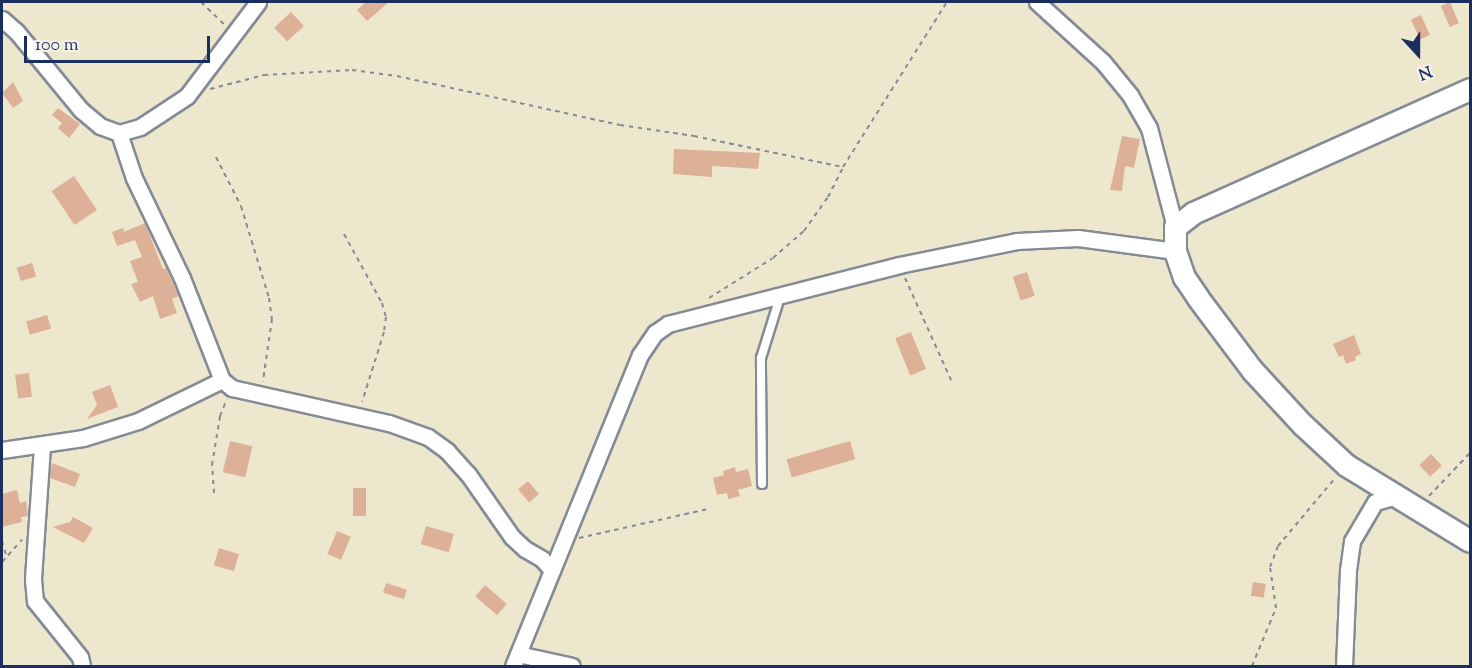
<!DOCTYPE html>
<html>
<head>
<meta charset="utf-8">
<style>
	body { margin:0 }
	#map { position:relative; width:1472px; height:668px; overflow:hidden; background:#ede7ce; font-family:"Sorts Mill Goudy",serif }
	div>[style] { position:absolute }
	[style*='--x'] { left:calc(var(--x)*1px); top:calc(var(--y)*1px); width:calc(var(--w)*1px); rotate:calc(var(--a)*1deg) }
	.building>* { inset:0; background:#ddb198; transform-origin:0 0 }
	.path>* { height:2px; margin-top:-1px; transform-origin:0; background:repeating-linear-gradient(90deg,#848b96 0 4.5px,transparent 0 9px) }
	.roads { filter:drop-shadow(2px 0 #848b96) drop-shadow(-2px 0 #848b96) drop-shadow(0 2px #848b96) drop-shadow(0 -2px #848b96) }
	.lane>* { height:8px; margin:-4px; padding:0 4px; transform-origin:4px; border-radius:4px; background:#fff }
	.street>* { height:15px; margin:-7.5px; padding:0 7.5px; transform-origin:7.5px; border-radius:7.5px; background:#fff }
	.secondary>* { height:21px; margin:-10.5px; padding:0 10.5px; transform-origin:10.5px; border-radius:10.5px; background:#fff }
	span { translate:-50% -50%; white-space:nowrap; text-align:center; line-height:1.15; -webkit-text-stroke:5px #f7f3e8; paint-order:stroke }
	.frame { position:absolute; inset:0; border:3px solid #1b2f5e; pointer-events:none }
	.north { position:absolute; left:1388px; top:24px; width:60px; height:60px; -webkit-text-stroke:4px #f7f3e8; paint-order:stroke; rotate:159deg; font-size:16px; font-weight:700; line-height:24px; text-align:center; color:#1b2f5e }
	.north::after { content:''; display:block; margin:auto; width:21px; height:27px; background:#1b2f5e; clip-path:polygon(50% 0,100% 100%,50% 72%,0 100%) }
	.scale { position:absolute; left:24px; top:36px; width:186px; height:27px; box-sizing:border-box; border:3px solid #1b2f5e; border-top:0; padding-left:8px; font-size:18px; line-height:21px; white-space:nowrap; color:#1b2f5e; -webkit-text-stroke:4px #f7f3e8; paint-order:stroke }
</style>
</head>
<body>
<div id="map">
	<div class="building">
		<i style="clip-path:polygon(366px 2px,389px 2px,367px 21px,357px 10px)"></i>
		<i style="left:1450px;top:2px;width:23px;height:10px;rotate:67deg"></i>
		<i style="left:291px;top:12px;width:19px;height:23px;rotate:47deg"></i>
		<i style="left:1421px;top:15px;width:22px;height:11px;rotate:66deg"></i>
		<i style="clip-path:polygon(13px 82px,23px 101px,13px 108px,2px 93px)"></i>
		<i style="clip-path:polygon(58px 108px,80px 124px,69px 138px,58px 128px,62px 123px,52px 115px)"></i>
		<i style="clip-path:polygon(1122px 136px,1140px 139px,1134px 168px,1125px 166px,1122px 191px,1110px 190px)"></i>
		<i style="clip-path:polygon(674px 149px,760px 153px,758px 169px,712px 166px,712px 177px,673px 174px)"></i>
		<i style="left:74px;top:176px;width:41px;height:27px;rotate:56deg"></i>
		<i style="clip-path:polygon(145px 223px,163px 269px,166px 268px,179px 296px,172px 299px,177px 313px,160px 319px,153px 296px,140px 302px,131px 284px,138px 282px,130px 261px,142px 257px,135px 240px,117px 246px,112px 232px,123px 228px,124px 232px)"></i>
		<i style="left:32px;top:263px;width:14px;height:16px;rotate:73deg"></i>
		<i style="left:1027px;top:272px;width:25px;height:15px;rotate:72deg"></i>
		<i style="left:47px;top:315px;width:14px;height:22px;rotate:73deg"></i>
		<i style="left:911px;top:332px;width:40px;height:17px;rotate:68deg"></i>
		<i style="clip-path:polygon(1354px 335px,1361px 354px,1355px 357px,1356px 360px,1346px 364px,1343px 355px,1339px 357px,1333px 344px)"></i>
		<i style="left:29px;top:373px;width:24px;height:14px;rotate:83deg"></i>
		<i style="clip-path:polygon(110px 385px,118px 407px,87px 419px,97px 405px,92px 392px)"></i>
		<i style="left:230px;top:441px;width:23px;height:32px;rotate:13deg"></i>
		<i style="left:850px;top:441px;width:19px;height:66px;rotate:74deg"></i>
		<i style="left:1431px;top:454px;width:16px;height:16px;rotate:47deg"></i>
		<i style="clip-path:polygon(52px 463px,80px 474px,75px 487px,50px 478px)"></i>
		<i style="clip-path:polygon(735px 467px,736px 472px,748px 469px,752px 486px,738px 490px,740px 496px,728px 499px,727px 493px,717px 495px,713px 478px,724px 475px,723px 471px)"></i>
		<i style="left:528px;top:481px;width:17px;height:13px;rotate:50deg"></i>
		<i style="left:353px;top:488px;width:13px;height:28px"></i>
		<i style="clip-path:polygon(17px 490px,20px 503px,26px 501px,28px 516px,21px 517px,22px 522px,2px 527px,2px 494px)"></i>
		<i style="clip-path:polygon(73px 517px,93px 528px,84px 543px,53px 527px,70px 522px)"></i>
		<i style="left:426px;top:526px;width:29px;height:19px;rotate:16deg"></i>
		<i style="left:337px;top:531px;width:15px;height:25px;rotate:23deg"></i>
		<i style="left:219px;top:548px;width:21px;height:18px;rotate:17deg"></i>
		<i style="left:1253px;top:582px;width:13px;height:14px;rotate:9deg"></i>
		<i style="left:386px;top:583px;width:22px;height:10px;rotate:18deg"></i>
		<i style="left:485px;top:585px;width:29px;height:15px;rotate:41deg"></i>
	</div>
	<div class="path">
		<i style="--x:201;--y:2;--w:33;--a:44"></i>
		<i style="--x:210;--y:89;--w:56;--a:-14.5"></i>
		<i style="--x:264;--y:75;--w:88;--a:-3.3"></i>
		<i style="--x:352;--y:70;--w:45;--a:7.6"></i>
		<i style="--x:397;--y:76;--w:228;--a:12.4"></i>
		<i style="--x:620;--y:125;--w:75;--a:8.5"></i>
		<i style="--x:694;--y:136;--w:152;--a:11.8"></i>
		<i style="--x:216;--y:157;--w:55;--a:63"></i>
		<i style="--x:241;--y:206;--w:96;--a:73.1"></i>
		<i style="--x:269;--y:298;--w:21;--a:82"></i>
		<i style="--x:272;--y:319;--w:63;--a:98.3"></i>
		<i style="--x:344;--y:234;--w:79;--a:61.2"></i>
		<i style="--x:382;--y:303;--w:15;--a:74"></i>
		<i style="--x:386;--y:317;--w:15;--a:98"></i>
		<i style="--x:384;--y:332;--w:73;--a:107.4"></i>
		<i style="--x:905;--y:278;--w:112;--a:65.7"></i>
		<i style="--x:709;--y:298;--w:75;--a:-32"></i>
		<i style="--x:773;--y:258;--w:41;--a:-41.1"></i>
		<i style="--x:804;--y:231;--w:42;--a:-54.8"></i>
		<i style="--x:828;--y:197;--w:34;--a:-63"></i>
		<i style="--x:843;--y:167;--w:195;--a:-57.8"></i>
		<i style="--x:214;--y:493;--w:28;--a:-94"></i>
		<i style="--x:212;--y:465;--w:50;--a:-80.7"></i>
		<i style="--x:220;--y:416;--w:18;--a:-68"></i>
		<i style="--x:1429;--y:496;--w:59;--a:-46.4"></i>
		<i style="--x:579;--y:538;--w:132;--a:-12.7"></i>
		<i style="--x:2;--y:541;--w:18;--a:74"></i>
		<i style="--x:2;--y:562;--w:30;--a:-48"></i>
		<i style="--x:1252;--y:666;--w:63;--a:-67.5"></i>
		<i style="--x:1276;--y:608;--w:41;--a:-98.3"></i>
		<i style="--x:1270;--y:567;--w:22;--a:-69"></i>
		<i style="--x:1278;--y:546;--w:89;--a:-50"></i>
	</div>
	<div class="roads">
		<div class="lane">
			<i style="--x:762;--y:484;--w:126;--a:-90.5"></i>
			<i style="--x:761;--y:358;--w:64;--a:-72.7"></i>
		</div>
		<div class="street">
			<i style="--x:1037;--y:2;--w:89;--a:42.3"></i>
			<i style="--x:1103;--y:62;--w:43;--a:50.7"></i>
			<i style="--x:1130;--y:95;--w:38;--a:60"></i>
			<i style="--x:1149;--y:128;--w:102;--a:75.3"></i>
			<i style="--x:2;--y:19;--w:18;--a:41"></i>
			<i style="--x:16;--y:31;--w:102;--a:50.6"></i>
			<i style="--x:81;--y:110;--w:25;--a:40"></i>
			<i style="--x:100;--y:126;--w:20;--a:20"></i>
			<i style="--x:119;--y:133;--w:22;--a:-16"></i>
			<i style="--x:140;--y:127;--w:56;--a:-33.4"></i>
			<i style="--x:187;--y:96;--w:118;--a:-52.9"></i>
			<i style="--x:119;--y:133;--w:47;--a:71.6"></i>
			<i style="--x:134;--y:178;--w:111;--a:64.4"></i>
			<i style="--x:182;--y:278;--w:110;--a:68.6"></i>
			<i style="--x:222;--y:380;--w:13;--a:39"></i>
			<i style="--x:232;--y:388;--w:161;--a:12.6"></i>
			<i style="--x:389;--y:423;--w:41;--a:19.7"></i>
			<i style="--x:428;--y:437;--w:24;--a:36"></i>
			<i style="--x:447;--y:451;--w:31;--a:48"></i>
			<i style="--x:468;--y:474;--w:77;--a:55.1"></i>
			<i style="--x:512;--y:537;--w:18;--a:43"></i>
			<i style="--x:525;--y:549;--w:20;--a:30"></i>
			<i style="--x:542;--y:559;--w:15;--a:48"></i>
			<i style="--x:42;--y:446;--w:133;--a:93.9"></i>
			<i style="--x:33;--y:579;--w:22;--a:85"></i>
			<i style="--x:35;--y:601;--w:72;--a:51.2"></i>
			<i style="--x:80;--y:657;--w:9;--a:77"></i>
			<i style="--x:2;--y:450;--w:82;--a:-8.4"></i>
			<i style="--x:83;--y:438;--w:58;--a:-17.2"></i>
			<i style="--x:138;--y:421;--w:93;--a:-26"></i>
			<i style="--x:518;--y:654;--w:55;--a:12.5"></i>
			<i style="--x:513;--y:666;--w:336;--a:-67.8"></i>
			<i style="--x:640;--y:355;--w:27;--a:-56"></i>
			<i style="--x:655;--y:333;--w:16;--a:-35"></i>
			<i style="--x:668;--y:324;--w:238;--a:-14.3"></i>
			<i style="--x:899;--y:265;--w:120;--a:-11.5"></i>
			<i style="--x:1017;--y:241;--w:61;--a:-2.8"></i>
			<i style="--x:1078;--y:238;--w:98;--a:7.6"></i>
			<i style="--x:1344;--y:666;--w:96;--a:-87.6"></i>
			<i style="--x:1348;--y:570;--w:29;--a:-82"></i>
			<i style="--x:1352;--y:541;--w:45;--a:-59.5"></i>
			<i style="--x:1375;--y:502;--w:23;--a:-15"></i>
		</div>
		<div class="secondary">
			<i style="--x:1470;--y:89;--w:303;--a:155.9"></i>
			<i style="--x:1193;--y:213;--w:23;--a:142"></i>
			<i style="--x:1175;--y:227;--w:24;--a:90"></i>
			<i style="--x:1175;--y:251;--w:28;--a:71"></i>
			<i style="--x:1184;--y:277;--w:25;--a:56"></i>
			<i style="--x:1198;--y:298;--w:90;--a:53.1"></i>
			<i style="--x:1252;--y:370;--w:75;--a:47.2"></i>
			<i style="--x:1303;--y:425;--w:59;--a:42.9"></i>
			<i style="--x:1346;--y:465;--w:145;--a:31.5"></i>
		</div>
	</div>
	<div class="frame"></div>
	<div class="north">N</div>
	<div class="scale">100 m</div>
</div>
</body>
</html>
